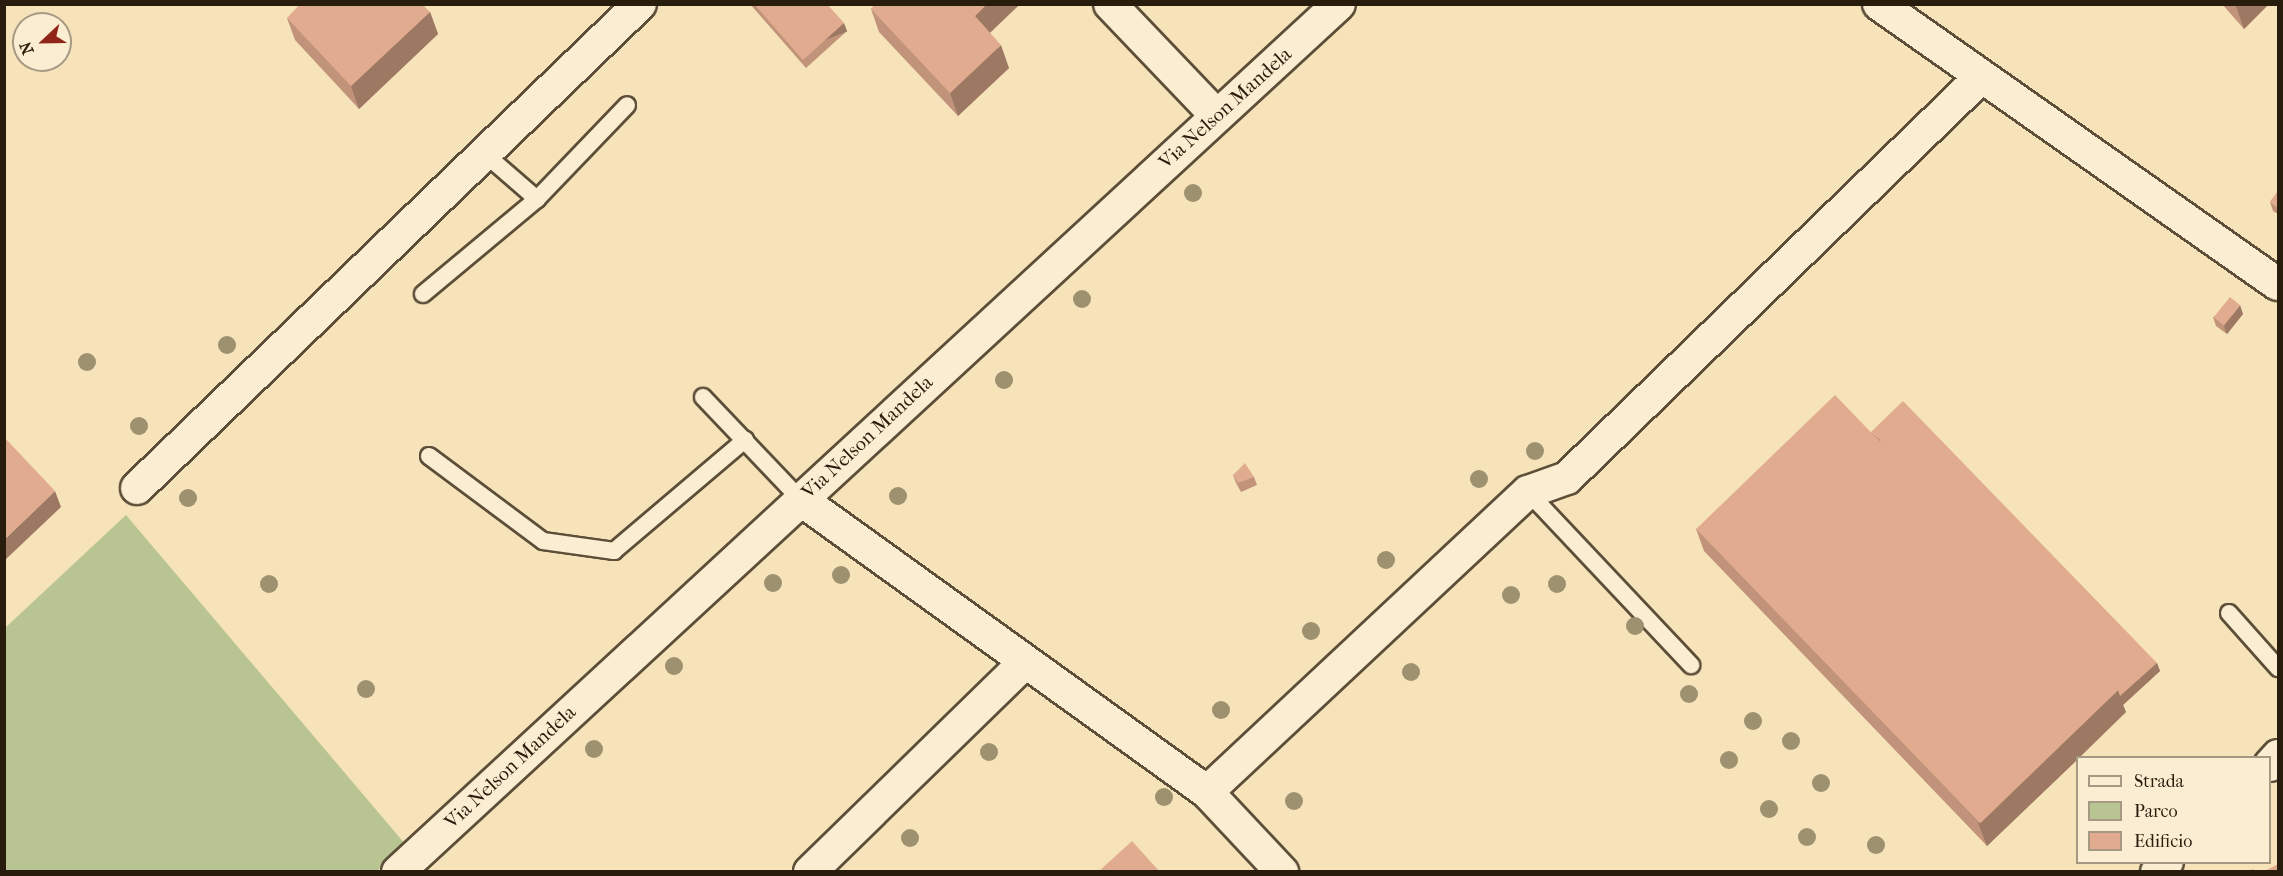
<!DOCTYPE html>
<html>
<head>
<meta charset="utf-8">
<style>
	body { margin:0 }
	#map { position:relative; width:2283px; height:876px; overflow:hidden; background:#f7e3ba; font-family:"IM FELL French Canon",serif }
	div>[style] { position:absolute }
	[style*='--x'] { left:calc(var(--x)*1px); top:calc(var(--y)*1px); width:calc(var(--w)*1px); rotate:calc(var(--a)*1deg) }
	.green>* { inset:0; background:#b9c493 }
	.roads { filter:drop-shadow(2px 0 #5c4e38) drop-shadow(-2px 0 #5c4e38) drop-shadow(0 2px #5c4e38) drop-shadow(0 -2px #5c4e38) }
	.lane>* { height:16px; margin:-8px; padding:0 8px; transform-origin:8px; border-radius:8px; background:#faedd2 }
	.street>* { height:32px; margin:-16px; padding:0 16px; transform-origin:16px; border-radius:16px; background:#faedd2 }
	.trees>* { width:18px; height:18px; margin:-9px; border-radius:50%; background:#9d9170 }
	.wall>* { inset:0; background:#c1937a }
	.shaded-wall>* { inset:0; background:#9d7863; transform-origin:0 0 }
	.building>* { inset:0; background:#e0ab8e; transform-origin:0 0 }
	span { translate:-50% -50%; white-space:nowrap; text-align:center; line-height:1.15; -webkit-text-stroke:4.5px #faedd2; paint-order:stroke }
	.street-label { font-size:20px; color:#281c0c }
	.frame { position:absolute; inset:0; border:6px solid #281c0c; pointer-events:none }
	.legend { position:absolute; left:2076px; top:756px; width:195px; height:108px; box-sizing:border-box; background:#faedd2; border:2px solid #a69983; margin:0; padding:8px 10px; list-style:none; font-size:18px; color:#281c0c }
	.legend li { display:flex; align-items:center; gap:12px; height:30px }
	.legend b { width:30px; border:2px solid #a69983 }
	.north { position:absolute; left:12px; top:12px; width:60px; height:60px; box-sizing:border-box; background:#faedd2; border:2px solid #a69983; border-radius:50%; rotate:248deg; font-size:16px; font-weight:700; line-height:24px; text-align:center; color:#281c0c }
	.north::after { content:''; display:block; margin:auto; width:21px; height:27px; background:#8f2418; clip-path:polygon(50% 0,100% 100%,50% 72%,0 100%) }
</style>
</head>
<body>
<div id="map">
	<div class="green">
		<i style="clip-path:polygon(126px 515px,406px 845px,377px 871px,5px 872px,5px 628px)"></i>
	</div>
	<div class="roads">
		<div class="lane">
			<i style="--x:485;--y:154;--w:69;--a:40.9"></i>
			<i style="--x:537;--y:199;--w:130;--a:-46.2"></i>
			<i style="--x:423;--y:294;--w:148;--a:-39.8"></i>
			<i style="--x:703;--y:397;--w:141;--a:46.4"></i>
			<i style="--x:429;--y:456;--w:142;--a:36.7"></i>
			<i style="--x:543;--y:541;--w:72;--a:8"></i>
			<i style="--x:614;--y:551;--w:172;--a:-40.3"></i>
			<i style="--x:1528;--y:492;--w:238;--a:46.7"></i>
			<i style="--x:2229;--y:613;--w:74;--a:48.3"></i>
		</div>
		<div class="street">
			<i style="--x:1110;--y:4;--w:153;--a:46.3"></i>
			<i style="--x:1879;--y:4;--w:487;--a:35.1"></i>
			<i style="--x:137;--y:488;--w:698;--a:-43.9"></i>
			<i style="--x:800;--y:499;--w:501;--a:35.75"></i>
			<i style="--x:1207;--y:792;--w:110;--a:46.8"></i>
			<i style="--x:2270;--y:765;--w:12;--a:-48"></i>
			<i style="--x:1207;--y:792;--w:439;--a:-43.1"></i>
			<i style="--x:1528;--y:492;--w:41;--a:-19.7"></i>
			<i style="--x:1567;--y:478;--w:574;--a:-44.08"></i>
			<i style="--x:398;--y:872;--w:1280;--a:-42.69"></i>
			<i style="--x:810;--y:872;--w:301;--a:-44.3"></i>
			<i style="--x:2157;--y:872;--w:14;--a:-45"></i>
		</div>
	</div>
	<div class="trees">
		<i style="left:1193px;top:193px"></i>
		<i style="left:1082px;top:299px"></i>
		<i style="left:227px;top:345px"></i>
		<i style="left:87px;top:362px"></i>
		<i style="left:1004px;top:380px"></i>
		<i style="left:139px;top:426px"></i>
		<i style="left:1535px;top:451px"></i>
		<i style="left:1479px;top:479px"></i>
		<i style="left:898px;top:496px"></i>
		<i style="left:188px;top:498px"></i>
		<i style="left:1386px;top:560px"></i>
		<i style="left:841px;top:575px"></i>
		<i style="left:773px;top:583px"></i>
		<i style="left:269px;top:584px"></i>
		<i style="left:1557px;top:584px"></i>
		<i style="left:1511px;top:595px"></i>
		<i style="left:1635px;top:626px"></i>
		<i style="left:1311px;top:631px"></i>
		<i style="left:674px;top:666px"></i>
		<i style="left:1411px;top:672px"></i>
		<i style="left:366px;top:689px"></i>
		<i style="left:1689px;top:694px"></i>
		<i style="left:1221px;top:710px"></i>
		<i style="left:1753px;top:721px"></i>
		<i style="left:1791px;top:741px"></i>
		<i style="left:594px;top:749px"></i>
		<i style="left:989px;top:752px"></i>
		<i style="left:1729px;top:760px"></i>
		<i style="left:1821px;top:783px"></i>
		<i style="left:1164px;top:797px"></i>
		<i style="left:1294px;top:801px"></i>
		<i style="left:1769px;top:809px"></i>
		<i style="left:1807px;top:837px"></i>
		<i style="left:910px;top:838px"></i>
		<i style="left:1876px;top:845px"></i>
	</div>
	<div class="wall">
		<i style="clip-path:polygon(750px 4px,827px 4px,847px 31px,806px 68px)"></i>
		<i style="clip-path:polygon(876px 4px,1018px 4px,1018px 6px,990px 33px,1009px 68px,958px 116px,879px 32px,871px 9px)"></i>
		<i style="clip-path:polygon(2222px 4px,2269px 4px,2244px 29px)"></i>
		<i style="clip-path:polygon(430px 12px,438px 34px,359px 109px,295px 40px,287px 18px)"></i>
		<i style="clip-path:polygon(2278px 191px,2278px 214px,2273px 211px,2270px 202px)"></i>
		<i style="clip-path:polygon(2243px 314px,2227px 334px,2216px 326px,2213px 317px)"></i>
		<i style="clip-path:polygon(1871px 432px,2157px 663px,2160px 671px,2123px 705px,2126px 712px,2078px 758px,2078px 759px,1987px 846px,1704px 551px,1696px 529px)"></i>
		<i style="clip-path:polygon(1233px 475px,1254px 477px,1257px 485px,1241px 492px,1236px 483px)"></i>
	</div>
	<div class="shaded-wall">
		<i style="clip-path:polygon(987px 4px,1018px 4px,1018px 6px,983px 39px,975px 16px)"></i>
		<i style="clip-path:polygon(2237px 4px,2269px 4px,2244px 29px,2236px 6px)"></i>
		<i style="clip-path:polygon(430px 12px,438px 34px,359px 109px,351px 86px)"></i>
		<i style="left:844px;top:23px;width:9px;height:55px;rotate:69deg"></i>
		<i style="clip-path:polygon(1001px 45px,1009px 68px,958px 116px,950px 93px)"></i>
		<i style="clip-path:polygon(2240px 305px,2243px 314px,2227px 334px,2224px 326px)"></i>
		<i style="clip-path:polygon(55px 491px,61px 507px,4px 561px,4px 540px)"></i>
		<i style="clip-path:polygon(2157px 663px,2160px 671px,2123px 705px,2126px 712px,2079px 758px,2078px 758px,2078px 759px,1987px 846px,1978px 823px,2118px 690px)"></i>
	</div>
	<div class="building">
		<i style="clip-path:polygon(300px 4px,422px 4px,430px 12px,351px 86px,287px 18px)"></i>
		<i style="clip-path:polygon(754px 4px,827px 4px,844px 23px,803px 60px)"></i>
		<i style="clip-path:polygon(876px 4px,987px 4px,975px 16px,1001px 45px,950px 93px,871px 9px)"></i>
		<i style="clip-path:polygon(2278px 191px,2278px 208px,2270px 202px)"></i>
		<i style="left:2230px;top:297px;width:13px;height:26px;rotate:39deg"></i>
		<i style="left:1835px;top:395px;width:409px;height:193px;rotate:46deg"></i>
		<i style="clip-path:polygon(1903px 401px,2157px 663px,2120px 696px,2118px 690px,1879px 442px,1881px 440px,1871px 432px)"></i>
		<i style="clip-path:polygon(4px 437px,55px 491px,4px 540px)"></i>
		<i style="clip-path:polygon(1245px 463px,1254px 477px,1238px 483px,1233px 475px)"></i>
		<i style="clip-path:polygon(1132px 841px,1160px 872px,1098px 872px)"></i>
		<i style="clip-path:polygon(2278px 864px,2278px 872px,2263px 872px)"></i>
		<i style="clip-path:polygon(2253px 869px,2256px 872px,2246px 872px)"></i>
	</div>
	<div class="street-label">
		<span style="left:1225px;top:108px;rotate:-42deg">Via Nelson Mandela</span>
		<span style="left:867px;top:437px;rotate:-43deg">Via Nelson Mandela</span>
		<span style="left:510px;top:767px;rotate:-43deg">Via Nelson Mandela</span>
	</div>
	<div class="frame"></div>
	<ul class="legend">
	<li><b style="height:8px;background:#faedd2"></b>Strada</li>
	<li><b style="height:16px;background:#b9c493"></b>Parco</li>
	<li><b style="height:16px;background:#e0ab8e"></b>Edificio</li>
	</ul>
	<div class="north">N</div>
</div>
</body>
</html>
